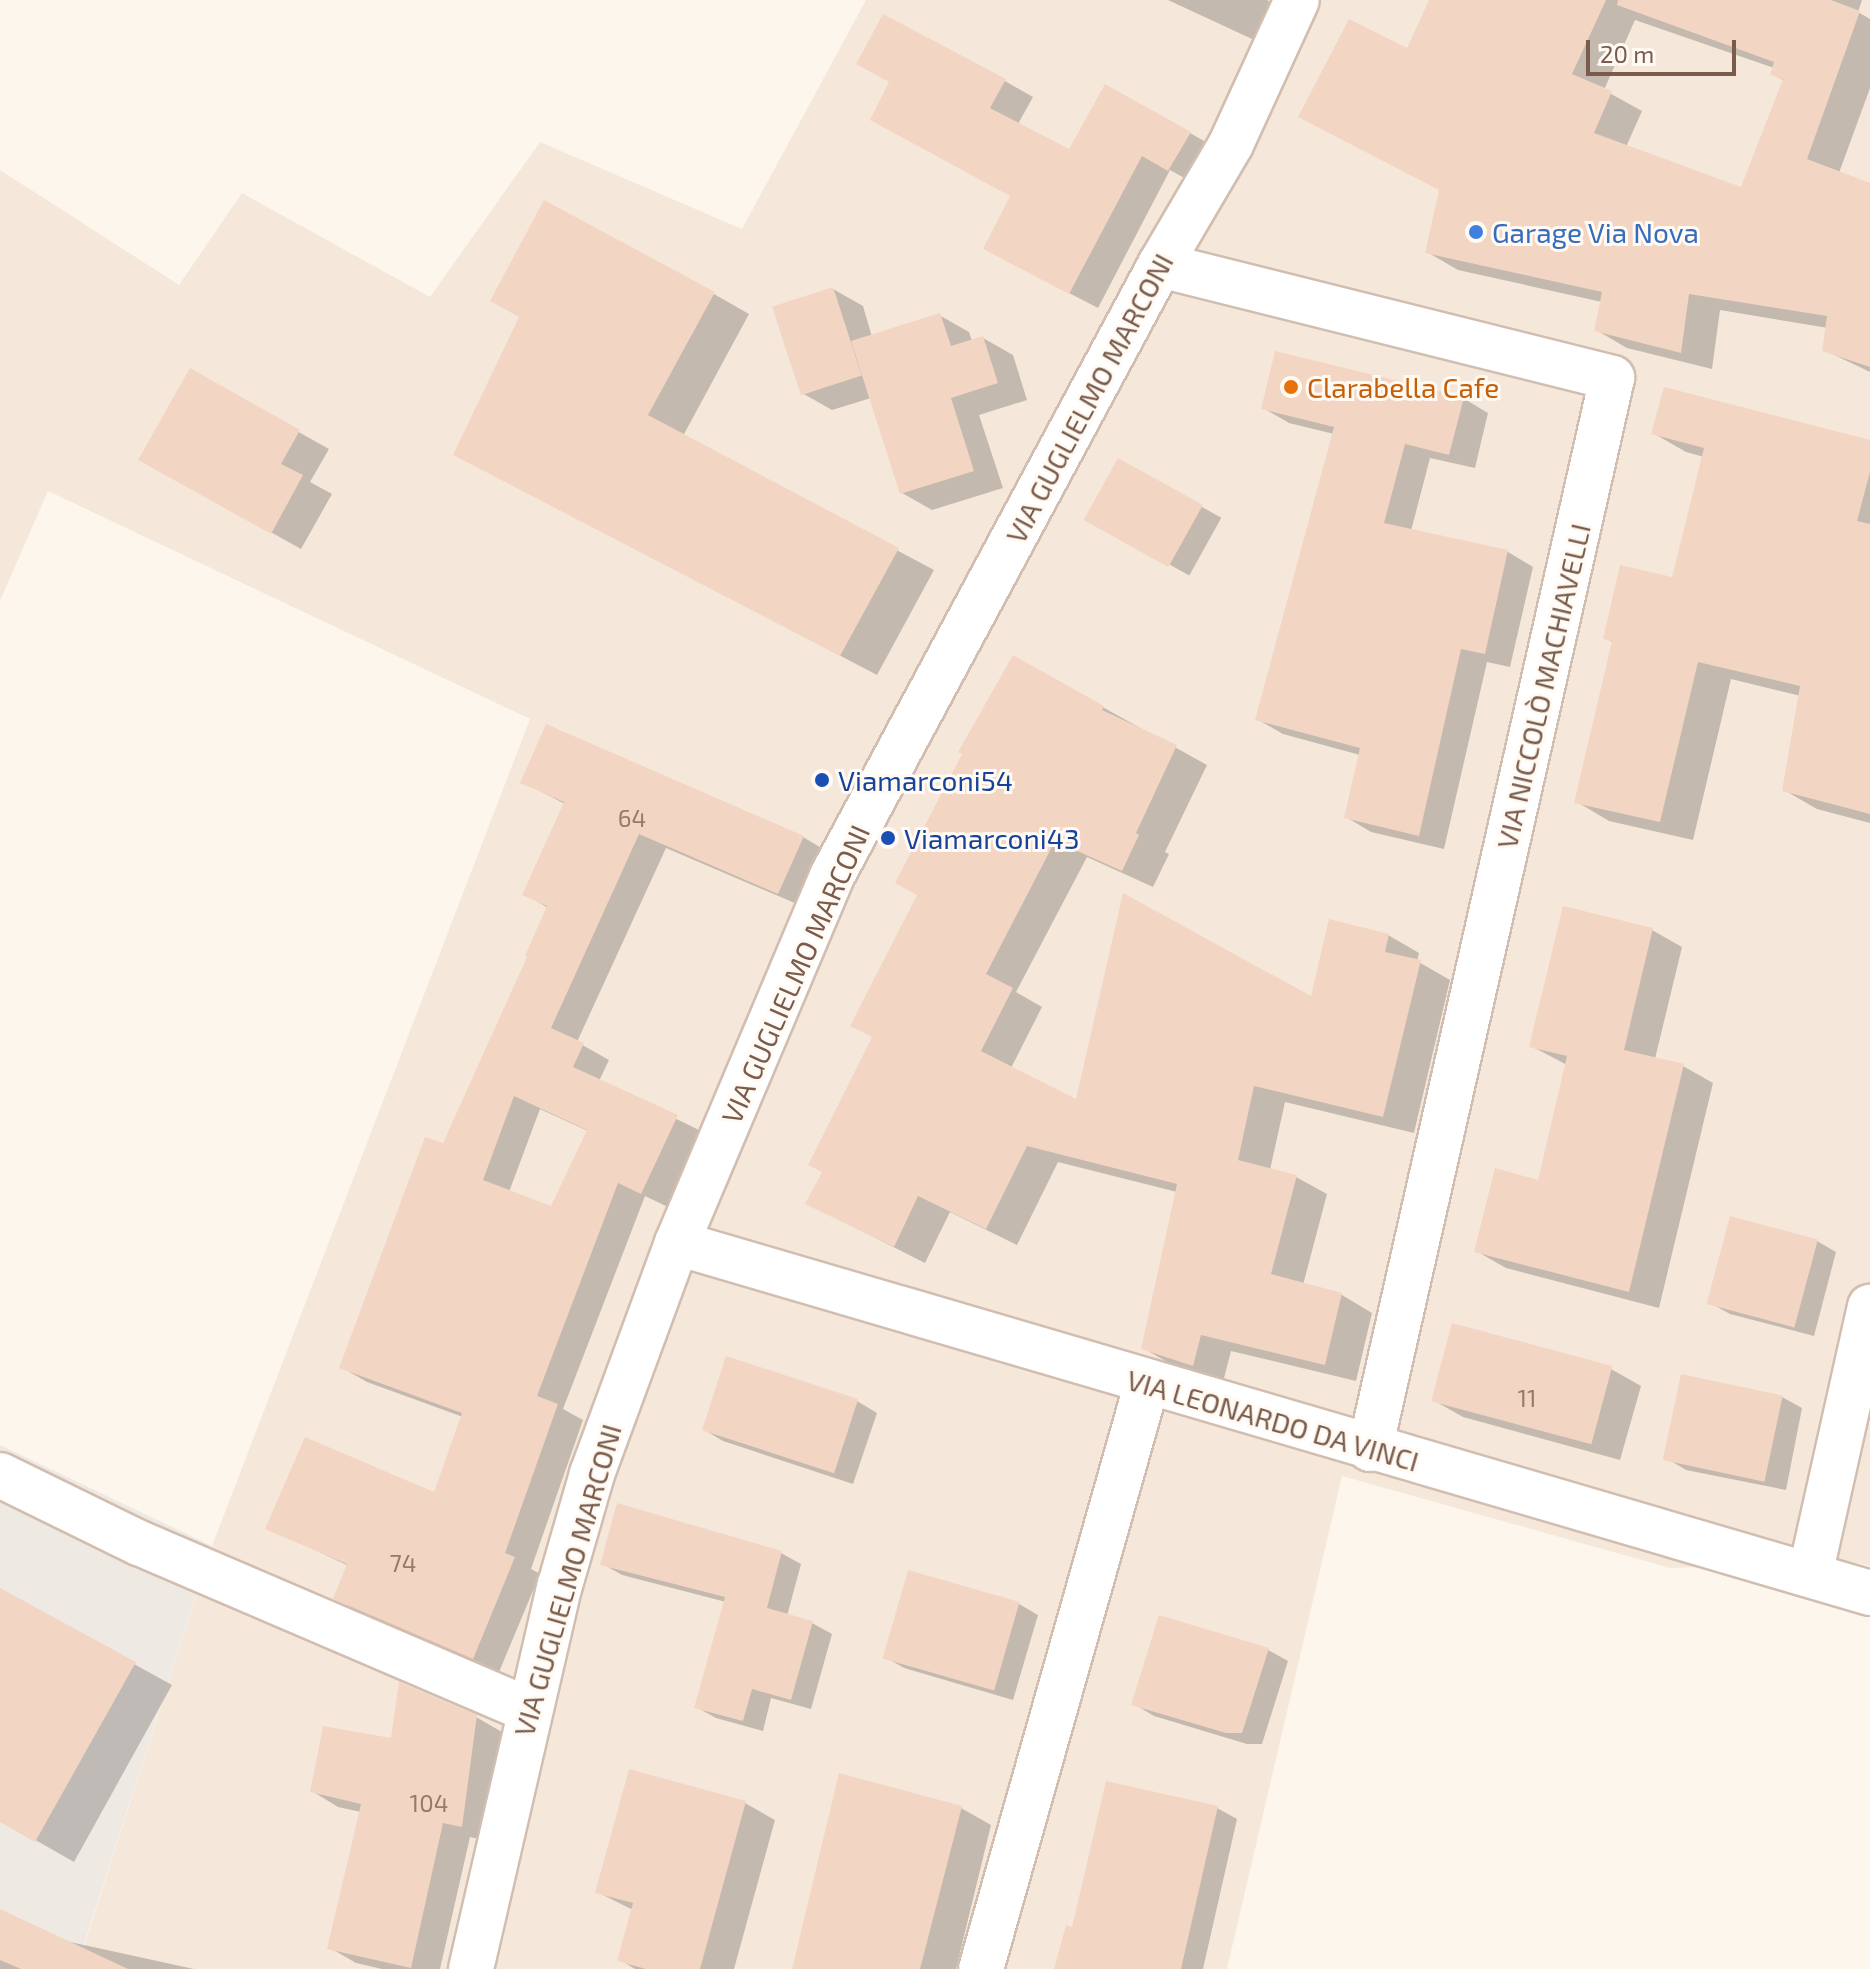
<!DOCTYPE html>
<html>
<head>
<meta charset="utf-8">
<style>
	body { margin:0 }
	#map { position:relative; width:1870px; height:1969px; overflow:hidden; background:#fdf6ec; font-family:"Exo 2",sans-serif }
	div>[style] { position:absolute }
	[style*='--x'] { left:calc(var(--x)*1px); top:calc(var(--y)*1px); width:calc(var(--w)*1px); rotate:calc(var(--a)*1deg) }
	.residential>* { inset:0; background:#f5e8da }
	.industrial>* { inset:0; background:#efe9e4 }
	.shadow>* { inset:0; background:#0003; transform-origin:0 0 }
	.building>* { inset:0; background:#f3d5c3; transform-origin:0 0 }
	.roads { filter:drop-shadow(2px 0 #d1beb0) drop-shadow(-2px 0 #d1beb0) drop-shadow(0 2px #d1beb0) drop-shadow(0 -2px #d1beb0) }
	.street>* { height:44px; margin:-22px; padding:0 22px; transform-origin:22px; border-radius:22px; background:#fff }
	.dots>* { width:22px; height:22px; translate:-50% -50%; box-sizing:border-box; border:4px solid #fffaf3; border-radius:50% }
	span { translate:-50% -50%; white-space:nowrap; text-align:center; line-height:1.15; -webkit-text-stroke:6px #fffaf3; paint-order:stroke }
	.number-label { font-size:24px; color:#987a6a }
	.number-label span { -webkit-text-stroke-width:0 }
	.shop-label { font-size:28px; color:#366cbe }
	.left { translate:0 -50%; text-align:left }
	.food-label { font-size:28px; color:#c56008 }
	.street-label { font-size:28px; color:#7a5c4d }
	.transit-label { font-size:28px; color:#164399 }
	.scale { position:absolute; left:1586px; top:40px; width:150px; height:36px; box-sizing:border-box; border:4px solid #7a5c4d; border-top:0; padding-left:10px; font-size:24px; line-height:28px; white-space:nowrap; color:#7a5c4d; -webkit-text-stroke:6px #fffaf3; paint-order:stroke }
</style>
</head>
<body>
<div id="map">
	<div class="residential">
		<i style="clip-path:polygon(866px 0,1870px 0,1870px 1566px,1852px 1562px,1670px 1568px,1342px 1476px,1227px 1969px,0 1969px,0 1921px,80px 1959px,212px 1546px,530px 719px,48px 491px,0 601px,0 170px,179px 285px,242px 193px,430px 297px,540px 142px,742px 229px)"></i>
	</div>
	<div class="industrial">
		<i style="clip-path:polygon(0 1445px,212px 1546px,79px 1960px,0 1921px)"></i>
	</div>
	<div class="shadow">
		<i style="clip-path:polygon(1168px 0,1267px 0,1294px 16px,1278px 51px)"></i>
		<i style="clip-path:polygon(evenodd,1431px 0,1862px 0,1858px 12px,1870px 19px,1870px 88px,1839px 173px,1870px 185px,1870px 372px,1824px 350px,1828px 328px,1720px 310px,1712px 369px,1627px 348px,1596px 330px,1602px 302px,1458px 270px,1427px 252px,1440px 190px,1300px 117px,1408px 51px,1431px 0,1635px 20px,1774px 68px,1772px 74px,1785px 81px,1742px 189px,1626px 147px,1642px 111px,1604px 90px,1635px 20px)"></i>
		<i style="clip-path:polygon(1005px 81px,1033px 97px,1018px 124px,1070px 151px,1190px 133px,1218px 149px,1197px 185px,1170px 170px,1098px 308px,1013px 264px,1013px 196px,900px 135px)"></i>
		<i style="clip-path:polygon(833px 289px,863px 306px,872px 337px,939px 315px,969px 332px,972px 341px,983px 338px,1013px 355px,1027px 400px,979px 415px,1003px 488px,932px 510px,902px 493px,871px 398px,832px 410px,802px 393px)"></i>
		<i style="clip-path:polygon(714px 294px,749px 314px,683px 436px,934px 570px,877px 675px,455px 454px)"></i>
		<i style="clip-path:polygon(190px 371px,329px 449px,310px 482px,332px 494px,301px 549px,170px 476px)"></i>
		<i style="clip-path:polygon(1463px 398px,1488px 413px,1475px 468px,1430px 458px,1411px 531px,1508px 552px,1533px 567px,1510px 667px,1487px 662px,1444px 849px,1371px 832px,1346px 817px,1360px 755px,1283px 734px,1257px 719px,1334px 434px,1289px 423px,1263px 408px)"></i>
		<i style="clip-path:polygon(1653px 433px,1870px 442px,1870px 823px,1817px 809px,1784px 790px,1801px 696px,1731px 679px,1693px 840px,1609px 821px,1577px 802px,1614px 643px,1605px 638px,1674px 580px,1704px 457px,1686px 452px)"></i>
		<i style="left:1119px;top:461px;width:117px;height:66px;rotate:29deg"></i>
		<i style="clip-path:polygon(1014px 658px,1207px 765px,1165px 852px,1169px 854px,1153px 887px,1087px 857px,1016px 992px,1042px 1007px,1011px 1068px,1077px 1102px,1312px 999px,1388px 935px,1419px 953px,1417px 961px,1450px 980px,1414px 1133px,1285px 1102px,1270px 1170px,1296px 1177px,1327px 1194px,1303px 1285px,1342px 1295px,1372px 1313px,1356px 1381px,1231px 1351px,1223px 1382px,1174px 1366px,1143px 1348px,1177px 1192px,1058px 1162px,1017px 1245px,950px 1212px,925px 1263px,808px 1204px,824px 1172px,874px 1037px,920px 895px)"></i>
		<i style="clip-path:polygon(evenodd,523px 782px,803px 837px,828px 852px,804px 907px,666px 848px,577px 1042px,609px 1060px,599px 1081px,703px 1132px,668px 1207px,645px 1196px,563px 1409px,583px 1420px,531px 1569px,540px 1574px,499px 1672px,361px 1613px,335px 1598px,349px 1566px,268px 1528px,436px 1495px,463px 1417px,367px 1382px,341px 1367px,530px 957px,548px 908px,525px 894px,565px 804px,523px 782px,540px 1109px,588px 1131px,552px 1208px,509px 1192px,540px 1109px)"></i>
		<i style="clip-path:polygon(1652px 930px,1682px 947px,1655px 1059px,1683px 1066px,1713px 1083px,1659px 1308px,1506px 1268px,1476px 1251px,1539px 1182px,1567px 1065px,1531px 1046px)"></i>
		<i style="clip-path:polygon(1817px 1241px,1836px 1252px,1814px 1336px,1730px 1314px,1710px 1303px)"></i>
		<i style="clip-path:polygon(1611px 1369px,1641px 1386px,1620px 1460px,1463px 1417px,1433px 1400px)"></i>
		<i style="clip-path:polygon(1782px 1397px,1802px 1408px,1786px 1490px,1686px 1470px,1666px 1458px)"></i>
		<i style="clip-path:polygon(857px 1401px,877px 1413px,853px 1484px,723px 1441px,703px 1429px)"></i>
		<i style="clip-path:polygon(781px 1553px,801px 1564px,787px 1616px,812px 1623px,832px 1634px,811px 1709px,771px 1698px,763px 1731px,716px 1718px,696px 1707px,726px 1602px,622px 1575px,603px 1564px)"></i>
		<i style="clip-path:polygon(0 1590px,172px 1685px,74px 1862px,2px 1821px)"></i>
		<i style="clip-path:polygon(1019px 1604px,1038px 1615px,1013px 1700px,904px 1668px,885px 1657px)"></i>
		<i style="clip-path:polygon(1268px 1650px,1288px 1661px,1262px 1744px,1247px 1744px,1154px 1716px,1134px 1704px)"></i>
		<i style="clip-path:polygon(476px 1717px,502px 1732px,488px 1841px,470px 1837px,440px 1969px,382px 1969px,356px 1963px,330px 1948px,361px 1812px,338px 1807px,312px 1791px,393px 1740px)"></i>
		<i style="clip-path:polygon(745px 1803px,775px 1820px,734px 1969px,635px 1969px,620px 1960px,633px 1910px,597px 1892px)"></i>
		<i style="clip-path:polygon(961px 1808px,991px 1825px,956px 1969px,793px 1969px)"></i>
		<i style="clip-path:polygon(1217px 1808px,1237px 1819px,1203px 1969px,1056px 1969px,1074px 1929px)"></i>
		<i style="clip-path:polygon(0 1911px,61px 1940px,194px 1969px,0 1969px)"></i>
	</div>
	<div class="building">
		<i style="clip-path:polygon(1429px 0,1606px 0,1572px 74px,1612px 91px,1594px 133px,1741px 187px,1783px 79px,1770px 75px,1774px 62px,1617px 5px,1618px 0,1831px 0,1860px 11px,1807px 159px,1870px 183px,1870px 367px,1822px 351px,1827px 316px,1689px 294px,1681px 353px,1594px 331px,1602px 292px,1425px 253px,1439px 190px,1298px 117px,1349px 19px,1407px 48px)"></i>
		<i style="clip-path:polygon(883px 14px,1006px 79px,990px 108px,1069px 149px,1105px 84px,1191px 132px,1168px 171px,1142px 156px,1069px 294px,983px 249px,1010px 196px,870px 120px,889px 82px,856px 64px)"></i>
		<i style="clip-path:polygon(544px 200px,715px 292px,648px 415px,899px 548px,840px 656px,453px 455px,519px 317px,490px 301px)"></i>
		<i style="left:833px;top:287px;width:93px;height:64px;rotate:72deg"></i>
		<i style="clip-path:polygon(940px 313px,951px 346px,983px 336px,998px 383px,951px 398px,974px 471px,900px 494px,851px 341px)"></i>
		<i style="clip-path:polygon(1275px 351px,1464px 397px,1449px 455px,1405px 444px,1384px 523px,1508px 550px,1485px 654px,1461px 649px,1419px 836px,1344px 818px,1360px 748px,1255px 720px,1334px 427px,1261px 409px)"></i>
		<i style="clip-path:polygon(190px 368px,300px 430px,281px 464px,303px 475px,271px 534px,138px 460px)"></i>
		<i style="clip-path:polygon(1664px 387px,1870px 440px,1870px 472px,1857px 521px,1870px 524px,1870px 814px,1782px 791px,1800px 686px,1698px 662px,1660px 822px,1574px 803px,1612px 641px,1603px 639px,1620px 565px,1672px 577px,1704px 448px,1651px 434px)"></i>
		<i style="left:1118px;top:458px;width:97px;height:71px;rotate:29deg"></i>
		<i style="clip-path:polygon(1013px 655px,1104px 706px,1102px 710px,1177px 745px,1136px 833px,1139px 835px,1122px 871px,1055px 841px,986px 974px,1013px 988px,981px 1051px,1076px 1099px,1123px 893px,1311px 996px,1329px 919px,1389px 934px,1385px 952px,1421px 960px,1383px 1117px,1254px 1086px,1238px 1160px,1297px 1175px,1271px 1274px,1342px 1293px,1325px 1365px,1201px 1335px,1193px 1366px,1141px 1349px,1177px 1184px,1027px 1146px,986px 1229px,918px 1196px,894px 1247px,805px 1204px,822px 1172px,808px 1165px,872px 1037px,850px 1026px,917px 895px,895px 883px,962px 754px,958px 752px)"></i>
		<i style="clip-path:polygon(evenodd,546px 724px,804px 836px,778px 894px,639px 834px,551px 1028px,584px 1043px,573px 1067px,678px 1115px,641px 1194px,618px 1183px,537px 1396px,558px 1404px,505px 1553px,515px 1557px,473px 1659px,333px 1599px,347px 1564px,265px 1529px,305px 1437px,434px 1492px,462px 1413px,339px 1368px,425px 1137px,443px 1143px,527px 957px,525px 956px,547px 906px,522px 895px,564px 802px,520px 783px,546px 724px,514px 1096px,587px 1130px,551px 1206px,483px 1180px,514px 1096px)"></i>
		<i style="clip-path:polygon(1563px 906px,1653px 928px,1624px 1050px,1684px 1064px,1629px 1292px,1474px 1252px,1495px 1168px,1538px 1180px,1567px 1056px,1529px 1047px)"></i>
		<i style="left:1730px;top:1216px;width:91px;height:91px;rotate:15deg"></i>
		<i style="left:1452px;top:1323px;width:166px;height:81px;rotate:15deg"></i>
		<i style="left:726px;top:1356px;width:139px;height:78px;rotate:18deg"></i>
		<i style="left:1681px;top:1374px;width:104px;height:88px;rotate:12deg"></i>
		<i style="clip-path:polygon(617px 1503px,782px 1551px,767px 1608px,813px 1621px,791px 1700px,752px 1689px,743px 1721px,694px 1708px,725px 1597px,600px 1565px)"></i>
		<i style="left:908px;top:1570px;width:116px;height:92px;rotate:16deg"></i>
		<i style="clip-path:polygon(0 1588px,136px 1662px,35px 1842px,0 1822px)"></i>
		<i style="clip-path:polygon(1159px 1615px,1269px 1648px,1242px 1733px,1226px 1733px,1131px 1705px)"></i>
		<i style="clip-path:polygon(399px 1682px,477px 1715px,462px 1827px,443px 1823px,411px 1968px,327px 1949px,361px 1804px,310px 1792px,323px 1726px,391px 1738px)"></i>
		<i style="clip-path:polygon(629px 1769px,746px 1801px,700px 1969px,646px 1969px,617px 1961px,633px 1903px,595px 1893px)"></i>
		<i style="clip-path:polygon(839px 1773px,962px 1806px,920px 1969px,792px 1969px)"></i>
		<i style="clip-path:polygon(1106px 1781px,1218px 1806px,1181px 1969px,1054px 1969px,1066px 1925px,1072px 1927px)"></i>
		<i style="clip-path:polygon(0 1909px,128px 1969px,21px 1969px,0 1960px)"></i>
	</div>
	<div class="roads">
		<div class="street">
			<i style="--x:1160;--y:265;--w:466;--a:14"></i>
			<i style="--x:1612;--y:378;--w:1098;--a:102.73"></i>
			<i style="--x:677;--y:1243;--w:1243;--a:16.35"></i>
			<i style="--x:0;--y:1475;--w:155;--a:26.1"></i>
			<i style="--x:139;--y:1543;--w:423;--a:23.2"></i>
			<i style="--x:1810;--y:1575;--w:275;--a:-77.4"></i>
			<i style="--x:471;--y:1969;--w:394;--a:-77"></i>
			<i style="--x:560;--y:1585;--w:116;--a:-73.9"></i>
			<i style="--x:592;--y:1474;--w:246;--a:-69.8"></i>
			<i style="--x:677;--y:1243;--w:398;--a:-67.1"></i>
			<i style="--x:832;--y:876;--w:693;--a:-61.77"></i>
			<i style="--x:1160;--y:265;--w:140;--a:-59.6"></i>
			<i style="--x:1231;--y:144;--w:158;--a:-65.4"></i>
			<i style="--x:981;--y:1969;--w:609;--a:-74.18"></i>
		</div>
	</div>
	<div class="dots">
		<i style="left:1476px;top:232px;background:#3f7fe0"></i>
		<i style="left:1291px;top:387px;background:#e8710a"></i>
		<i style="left:822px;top:780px;background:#1a4fb4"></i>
		<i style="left:888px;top:838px;background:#1a4fb4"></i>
	</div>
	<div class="number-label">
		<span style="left:632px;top:818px">64</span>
		<span style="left:1527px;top:1398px">11</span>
		<span style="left:403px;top:1563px">74</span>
		<span style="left:429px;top:1803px">104</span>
	</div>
	<div class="shop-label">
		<span class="left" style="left:1492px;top:232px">Garage Via Nova</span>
	</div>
	<div class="food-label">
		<span class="left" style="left:1307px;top:387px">Clarabella Cafe</span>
	</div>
	<div class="street-label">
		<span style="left:1089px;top:398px;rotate:-62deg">VIA GUGLIELMO MARCONI</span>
		<span style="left:1543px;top:686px;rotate:-77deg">VIA NICCOLÒ MACHIAVELLI</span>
		<span style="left:795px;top:974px;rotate:-66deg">VIA GUGLIELMO MARCONI</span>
		<span style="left:1273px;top:1420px;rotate:16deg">VIA LEONARDO DA VINCI</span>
		<span style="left:567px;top:1580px;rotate:-74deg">VIA GUGLIELMO MARCONI</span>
	</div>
	<div class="transit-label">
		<span class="left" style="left:838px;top:780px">Viamarconi54</span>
		<span class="left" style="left:904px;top:838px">Viamarconi43</span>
	</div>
	<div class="scale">20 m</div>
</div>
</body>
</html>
